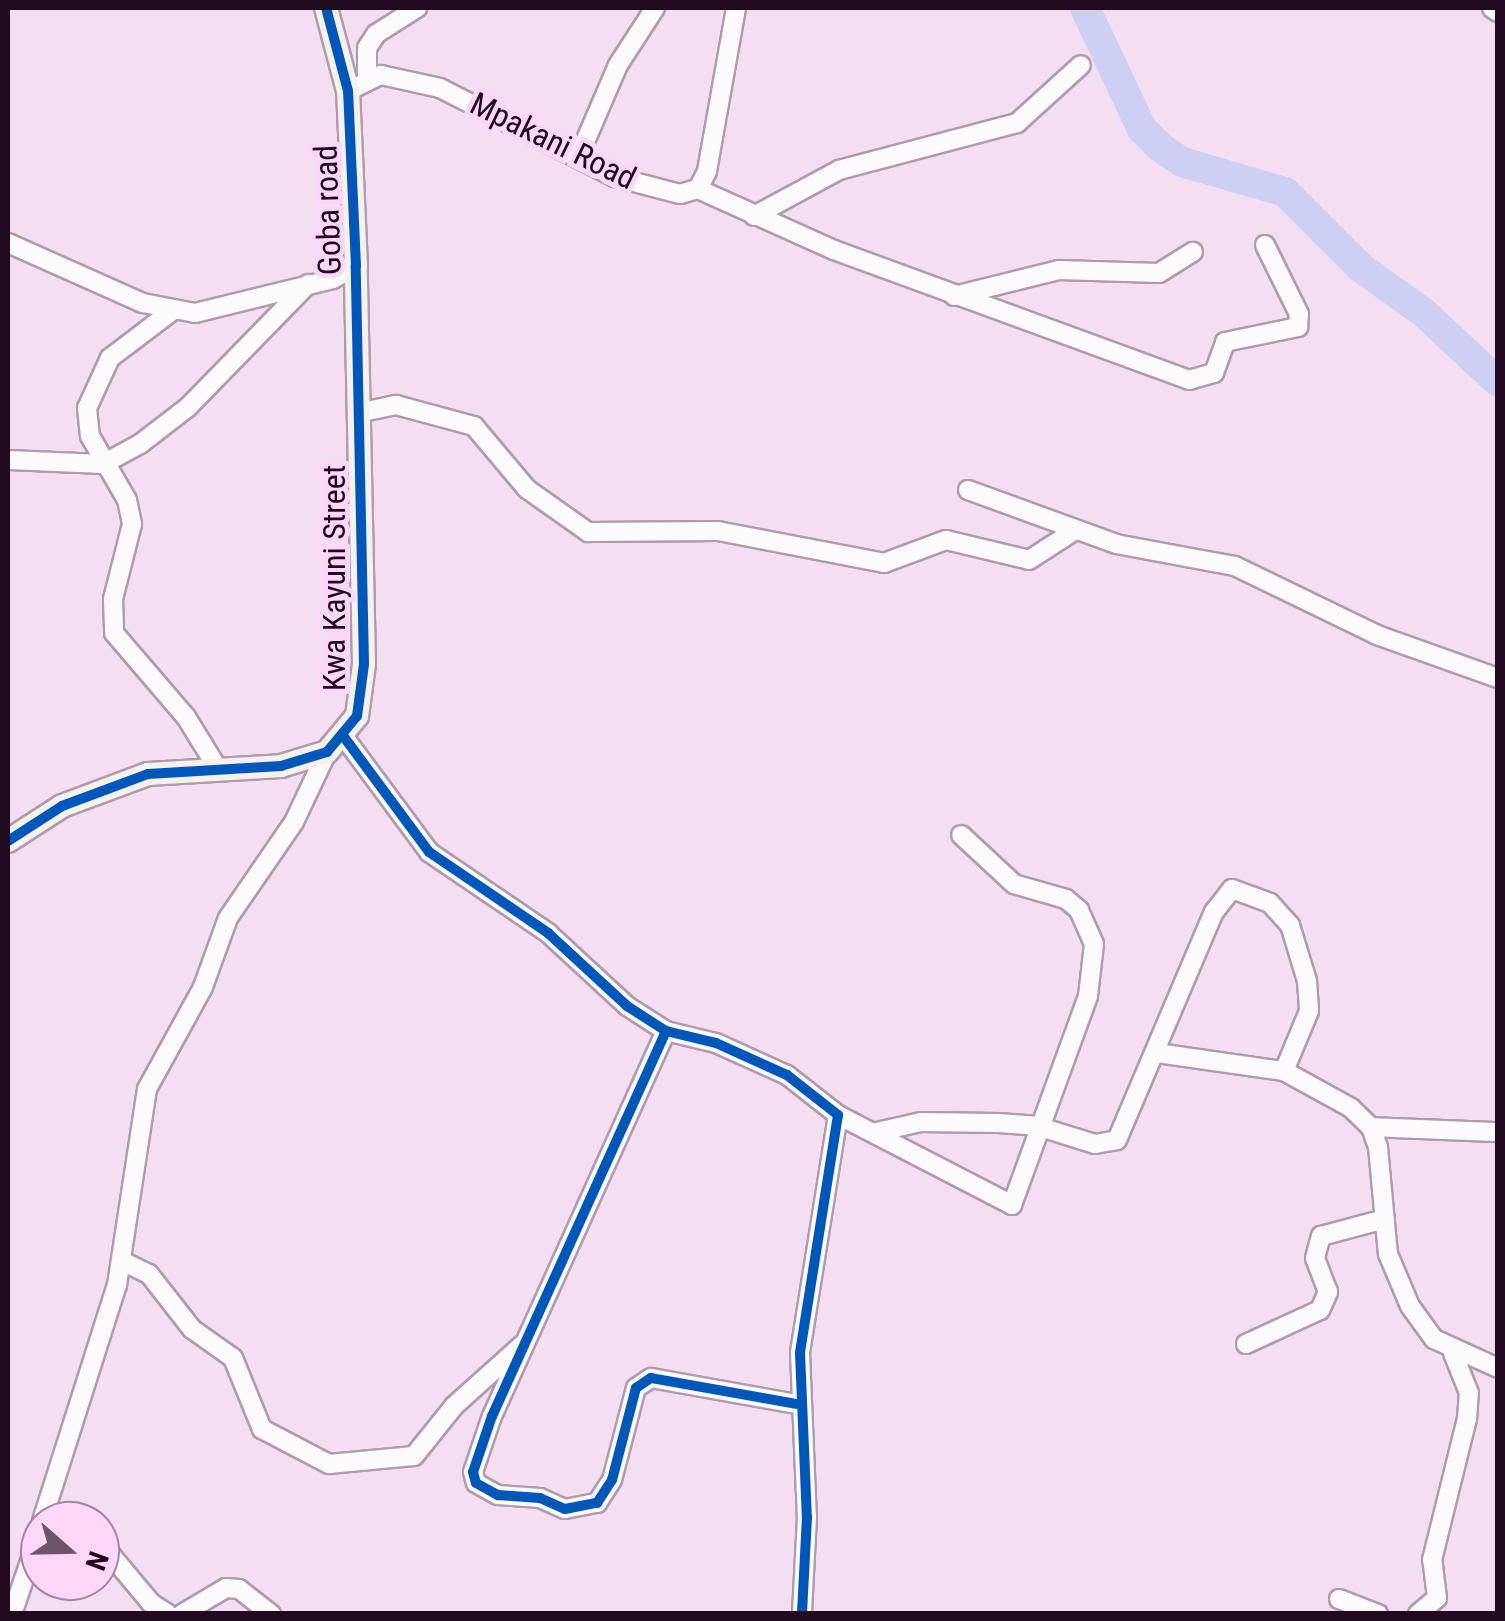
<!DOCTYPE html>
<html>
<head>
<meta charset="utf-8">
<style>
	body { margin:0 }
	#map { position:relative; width:1505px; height:1621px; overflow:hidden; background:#f4dff2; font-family:"Roboto Condensed",sans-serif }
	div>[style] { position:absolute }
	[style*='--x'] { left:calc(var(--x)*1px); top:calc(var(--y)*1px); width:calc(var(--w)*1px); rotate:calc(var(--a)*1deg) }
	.river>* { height:30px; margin:-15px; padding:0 15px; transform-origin:15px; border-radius:15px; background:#cdd0f2 }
	.roads { filter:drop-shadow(2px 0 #af9bae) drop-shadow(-2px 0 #af9bae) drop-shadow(0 2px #af9bae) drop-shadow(0 -2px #af9bae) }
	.street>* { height:18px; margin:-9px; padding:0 9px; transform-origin:9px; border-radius:9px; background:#fdfafd }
	.secondary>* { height:22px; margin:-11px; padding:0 11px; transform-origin:11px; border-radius:11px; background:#f7f1ee }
	.cycleway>* { height:10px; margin:-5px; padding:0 5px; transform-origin:5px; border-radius:5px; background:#0057b8 }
	span { translate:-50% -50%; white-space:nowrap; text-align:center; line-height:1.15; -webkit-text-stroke:10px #fdd6f8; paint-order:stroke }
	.street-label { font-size:32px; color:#210a1f }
	.frame { position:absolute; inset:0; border:10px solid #210a1f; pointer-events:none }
	.north { position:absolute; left:20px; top:1501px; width:100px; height:100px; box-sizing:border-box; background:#fdd6f8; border:2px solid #a584a1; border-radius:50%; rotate:110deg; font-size:28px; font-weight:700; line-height:40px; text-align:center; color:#210a1f }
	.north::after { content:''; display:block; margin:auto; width:35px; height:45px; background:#6b5569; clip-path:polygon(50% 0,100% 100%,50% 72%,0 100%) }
</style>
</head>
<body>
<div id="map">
	<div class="river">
		<i style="--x:1085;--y:8;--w:134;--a:64.8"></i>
		<i style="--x:1142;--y:129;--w:25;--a:45"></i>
		<i style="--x:1160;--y:147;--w:27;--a:34"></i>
		<i style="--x:1182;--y:162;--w:107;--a:16.2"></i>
		<i style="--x:1285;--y:192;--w:106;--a:45"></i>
		<i style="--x:1360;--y:267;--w:79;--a:35.7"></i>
		<i style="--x:1424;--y:313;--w:101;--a:43"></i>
	</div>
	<div class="roads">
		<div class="street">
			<i style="--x:1492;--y:8;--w:7;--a:34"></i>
			<i style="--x:367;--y:79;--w:31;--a:-90"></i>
			<i style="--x:367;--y:48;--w:17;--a:-57"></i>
			<i style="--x:376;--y:34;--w:49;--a:-32.4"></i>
			<i style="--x:348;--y:91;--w:37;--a:-26"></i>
			<i style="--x:381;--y:75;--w:60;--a:12.4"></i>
			<i style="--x:440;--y:88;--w:196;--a:27"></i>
			<i style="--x:615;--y:177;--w:67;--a:14.7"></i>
			<i style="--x:680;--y:194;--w:19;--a:-16"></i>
			<i style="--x:698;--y:189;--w:20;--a:-63"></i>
			<i style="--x:707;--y:171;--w:166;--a:-79.9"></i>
			<i style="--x:578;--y:158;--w:101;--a:-66.7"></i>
			<i style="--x:618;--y:65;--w:68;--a:-57"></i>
			<i style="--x:698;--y:189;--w:149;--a:24.2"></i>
			<i style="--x:834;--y:250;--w:378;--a:20.1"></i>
			<i style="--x:1189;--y:380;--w:26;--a:-16"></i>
			<i style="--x:1214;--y:373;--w:33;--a:-70"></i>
			<i style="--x:1225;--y:342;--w:75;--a:-11.6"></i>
			<i style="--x:1298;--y:327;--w:13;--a:-86"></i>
			<i style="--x:1299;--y:314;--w:77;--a:-116.2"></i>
			<i style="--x:754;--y:216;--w:97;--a:-28.4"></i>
			<i style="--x:839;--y:170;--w:184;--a:-14.8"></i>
			<i style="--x:1017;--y:123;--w:86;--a:-42.2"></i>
			<i style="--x:8;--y:243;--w:148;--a:24"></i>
			<i style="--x:143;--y:303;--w:53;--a:10.9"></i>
			<i style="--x:195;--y:313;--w:142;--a:-13.8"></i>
			<i style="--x:333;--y:279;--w:26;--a:-29"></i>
			<i style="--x:954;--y:296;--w:108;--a:-13.9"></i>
			<i style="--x:1059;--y:270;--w:100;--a:1.7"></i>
			<i style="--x:1159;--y:273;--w:40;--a:-32"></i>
			<i style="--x:172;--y:311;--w:78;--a:142.8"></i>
			<i style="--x:110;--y:358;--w:55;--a:114.7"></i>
			<i style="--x:87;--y:408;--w:28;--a:84"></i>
			<i style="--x:90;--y:436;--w:74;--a:60"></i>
			<i style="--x:127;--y:500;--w:25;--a:78"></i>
			<i style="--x:132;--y:524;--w:77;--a:104.2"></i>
			<i style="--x:113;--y:599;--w:34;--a:88"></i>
			<i style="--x:114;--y:633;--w:111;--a:49.4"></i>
			<i style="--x:186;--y:717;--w:61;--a:58.4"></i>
			<i style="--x:358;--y:413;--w:39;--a:-12"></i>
			<i style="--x:396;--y:405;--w:81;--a:15.1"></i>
			<i style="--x:474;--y:426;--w:82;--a:49.9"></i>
			<i style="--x:527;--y:489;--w:75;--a:35.2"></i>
			<i style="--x:588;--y:532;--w:130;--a:-0.4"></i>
			<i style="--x:718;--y:531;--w:169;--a:10.9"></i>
			<i style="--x:884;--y:563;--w:66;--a:-20.4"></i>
			<i style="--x:946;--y:540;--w:85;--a:13.5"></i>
			<i style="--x:1029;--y:560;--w:54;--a:-32.8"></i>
			<i style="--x:8;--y:460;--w:95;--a:2.4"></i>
			<i style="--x:103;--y:464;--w:42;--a:-28.4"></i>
			<i style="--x:140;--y:444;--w:61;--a:-37.6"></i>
			<i style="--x:188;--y:407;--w:172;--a:-45.7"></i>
			<i style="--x:968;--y:490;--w:158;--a:20"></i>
			<i style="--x:1116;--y:544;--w:121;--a:10.5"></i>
			<i style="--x:1235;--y:566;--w:158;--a:25.9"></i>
			<i style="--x:1377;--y:635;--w:128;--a:19.6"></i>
			<i style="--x:344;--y:737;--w:143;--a:53.5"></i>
			<i style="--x:429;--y:852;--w:144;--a:34.2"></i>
			<i style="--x:548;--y:933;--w:108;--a:42.7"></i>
			<i style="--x:627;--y:1006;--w:46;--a:32.7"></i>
			<i style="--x:666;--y:1031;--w:51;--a:13.5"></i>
			<i style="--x:716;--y:1043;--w:78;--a:24.3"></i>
			<i style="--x:787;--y:1075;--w:65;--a:38.1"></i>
			<i style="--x:838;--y:1115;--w:241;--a:99.1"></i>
			<i style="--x:800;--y:1353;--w:164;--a:87.6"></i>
			<i style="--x:807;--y:1517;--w:97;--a:93"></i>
			<i style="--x:666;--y:1031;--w:422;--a:114.3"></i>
			<i style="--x:492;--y:1416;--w:59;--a:108.7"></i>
			<i style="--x:473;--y:1472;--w:11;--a:75"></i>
			<i style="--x:476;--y:1483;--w:25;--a:29"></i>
			<i style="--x:498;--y:1495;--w:42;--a:4.1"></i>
			<i style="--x:540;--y:1498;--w:27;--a:24"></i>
			<i style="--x:565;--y:1509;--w:33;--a:-11"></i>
			<i style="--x:597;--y:1503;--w:27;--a:-57"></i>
			<i style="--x:612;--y:1480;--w:95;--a:-75.4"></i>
			<i style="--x:636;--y:1388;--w:18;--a:-34"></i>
			<i style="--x:651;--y:1378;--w:148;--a:10.1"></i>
			<i style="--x:1157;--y:1053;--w:128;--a:8.1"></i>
			<i style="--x:1284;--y:1071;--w:77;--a:28.9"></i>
			<i style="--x:1351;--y:1108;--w:28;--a:44"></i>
			<i style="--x:1371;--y:1127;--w:21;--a:71"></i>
			<i style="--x:1378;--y:1147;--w:107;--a:84.7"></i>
			<i style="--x:1388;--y:1254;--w:56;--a:67.1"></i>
			<i style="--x:1410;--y:1306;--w:41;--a:54"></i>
			<i style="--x:1434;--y:1339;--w:70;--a:24.4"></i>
			<i style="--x:838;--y:1115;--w:196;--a:27.3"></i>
			<i style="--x:1012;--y:1205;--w:222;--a:-70"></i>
			<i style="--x:1088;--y:996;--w:52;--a:-83.4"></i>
			<i style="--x:1094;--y:944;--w:37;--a:-114"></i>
			<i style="--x:1079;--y:910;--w:17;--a:-140"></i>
			<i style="--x:1066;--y:899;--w:54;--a:-163.9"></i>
			<i style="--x:1014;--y:884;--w:72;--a:-137.2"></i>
			<i style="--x:1371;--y:1127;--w:127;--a:2.3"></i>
			<i style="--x:877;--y:1132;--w:45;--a:-12.8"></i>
			<i style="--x:921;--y:1122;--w:77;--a:0.7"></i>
			<i style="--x:998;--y:1123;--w:39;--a:4"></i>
			<i style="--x:1037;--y:1126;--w:61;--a:17.2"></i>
			<i style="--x:1095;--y:1144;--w:22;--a:-10"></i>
			<i style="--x:1117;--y:1140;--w:248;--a:-67"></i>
			<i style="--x:1214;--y:912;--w:29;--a:-52"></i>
			<i style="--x:1232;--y:889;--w:40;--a:20.2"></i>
			<i style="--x:1270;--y:903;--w:30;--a:48"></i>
			<i style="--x:1290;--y:925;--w:59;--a:73.1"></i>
			<i style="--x:1307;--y:981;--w:30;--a:86"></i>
			<i style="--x:1309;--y:1011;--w:65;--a:112.6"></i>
			<i style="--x:122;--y:1261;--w:30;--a:26"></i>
			<i style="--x:149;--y:1274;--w:70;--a:52"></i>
			<i style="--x:192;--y:1329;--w:50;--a:35.3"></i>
			<i style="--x:233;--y:1358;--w:77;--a:67.8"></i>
			<i style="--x:262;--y:1429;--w:76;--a:27.6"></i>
			<i style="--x:329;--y:1464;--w:85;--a:-5.4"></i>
			<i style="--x:414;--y:1456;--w:64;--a:-51.3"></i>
			<i style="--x:454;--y:1406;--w:93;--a:-41.9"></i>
			<i style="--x:1246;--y:1344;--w:81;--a:-24.7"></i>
			<i style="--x:1320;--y:1310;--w:20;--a:-66"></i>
			<i style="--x:1328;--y:1292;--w:36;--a:-111"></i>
			<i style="--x:1315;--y:1258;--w:23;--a:-75"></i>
			<i style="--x:1321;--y:1236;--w:66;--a:-14.9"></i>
			<i style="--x:42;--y:1521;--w:248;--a:-72.4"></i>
			<i style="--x:117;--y:1285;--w:198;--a:-81.3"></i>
			<i style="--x:147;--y:1089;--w:116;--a:-61.2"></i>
			<i style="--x:203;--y:987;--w:73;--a:-70.1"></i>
			<i style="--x:228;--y:918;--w:116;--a:-55.5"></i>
			<i style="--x:294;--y:822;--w:77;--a:-64.8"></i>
			<i style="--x:100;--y:1542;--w:80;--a:50.1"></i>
			<i style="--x:151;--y:1603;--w:20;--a:33"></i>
			<i style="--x:1339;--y:1599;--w:42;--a:21"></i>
			<i style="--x:12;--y:1614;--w:87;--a:-71.1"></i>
			<i style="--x:182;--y:1614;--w:51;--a:-30.6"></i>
			<i style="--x:226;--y:1588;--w:13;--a:4"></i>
			<i style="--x:239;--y:1589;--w:41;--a:38"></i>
			<i style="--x:1418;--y:1614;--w:25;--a:-40"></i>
			<i style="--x:1437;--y:1598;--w:38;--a:-97"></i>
			<i style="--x:1432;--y:1560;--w:145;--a:-76.1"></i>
			<i style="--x:1467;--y:1419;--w:26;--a:-86"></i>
			<i style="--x:1469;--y:1393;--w:43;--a:-111.8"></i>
		</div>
		<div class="secondary">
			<i style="--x:8;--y:841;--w:64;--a:-32.9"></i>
			<i style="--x:62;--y:806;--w:92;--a:-20.4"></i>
			<i style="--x:148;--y:774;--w:133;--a:-3.4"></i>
			<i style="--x:281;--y:766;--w:48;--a:-16.9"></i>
			<i style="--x:327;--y:752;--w:47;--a:-50.2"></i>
			<i style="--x:357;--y:716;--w:52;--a:-82.3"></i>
			<i style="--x:364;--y:664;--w:398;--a:-91.2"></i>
			<i style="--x:356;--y:266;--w:175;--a:-92.6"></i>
			<i style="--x:348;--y:91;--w:86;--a:-104.8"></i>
		</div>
	</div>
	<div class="cycleway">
		<i style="--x:344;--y:737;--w:143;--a:53.5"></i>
		<i style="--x:429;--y:852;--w:144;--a:34.2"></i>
		<i style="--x:548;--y:933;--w:108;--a:42.7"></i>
		<i style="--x:627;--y:1006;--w:46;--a:32.7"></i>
		<i style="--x:666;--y:1031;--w:51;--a:13.5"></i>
		<i style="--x:716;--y:1043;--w:78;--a:24.3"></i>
		<i style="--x:787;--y:1075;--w:65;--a:38.1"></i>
		<i style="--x:838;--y:1115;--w:241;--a:99.1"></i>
		<i style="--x:800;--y:1353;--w:164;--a:87.6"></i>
		<i style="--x:807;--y:1517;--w:97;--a:93"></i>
		<i style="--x:8;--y:841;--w:64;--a:-32.9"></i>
		<i style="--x:62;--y:806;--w:92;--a:-20.4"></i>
		<i style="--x:148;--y:774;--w:133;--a:-3.4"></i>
		<i style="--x:281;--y:766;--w:48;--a:-16.9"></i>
		<i style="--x:327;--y:752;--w:47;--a:-50.2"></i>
		<i style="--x:357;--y:716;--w:52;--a:-82.3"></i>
		<i style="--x:364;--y:664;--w:398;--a:-91.2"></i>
		<i style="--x:356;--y:266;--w:175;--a:-92.6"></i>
		<i style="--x:348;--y:91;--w:86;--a:-104.8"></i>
		<i style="--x:666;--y:1031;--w:422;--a:114.3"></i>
		<i style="--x:492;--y:1416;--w:59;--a:108.7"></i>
		<i style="--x:473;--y:1472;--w:11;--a:75"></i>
		<i style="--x:476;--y:1483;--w:25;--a:29"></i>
		<i style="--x:498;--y:1495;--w:42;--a:4.1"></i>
		<i style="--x:540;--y:1498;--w:27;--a:24"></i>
		<i style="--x:565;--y:1509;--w:33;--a:-11"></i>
		<i style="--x:597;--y:1503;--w:27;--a:-57"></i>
		<i style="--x:612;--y:1480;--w:95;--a:-75.4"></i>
		<i style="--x:636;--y:1388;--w:18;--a:-34"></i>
		<i style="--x:651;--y:1378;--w:148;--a:10.1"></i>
	</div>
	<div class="street-label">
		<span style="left:553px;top:141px;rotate:26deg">Mpakani Road</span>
		<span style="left:328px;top:210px;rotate:-92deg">Goba road</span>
		<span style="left:334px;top:578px;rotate:-90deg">Kwa Kayuni Street</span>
	</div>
	<div class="frame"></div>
	<div class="north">N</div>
</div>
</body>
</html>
